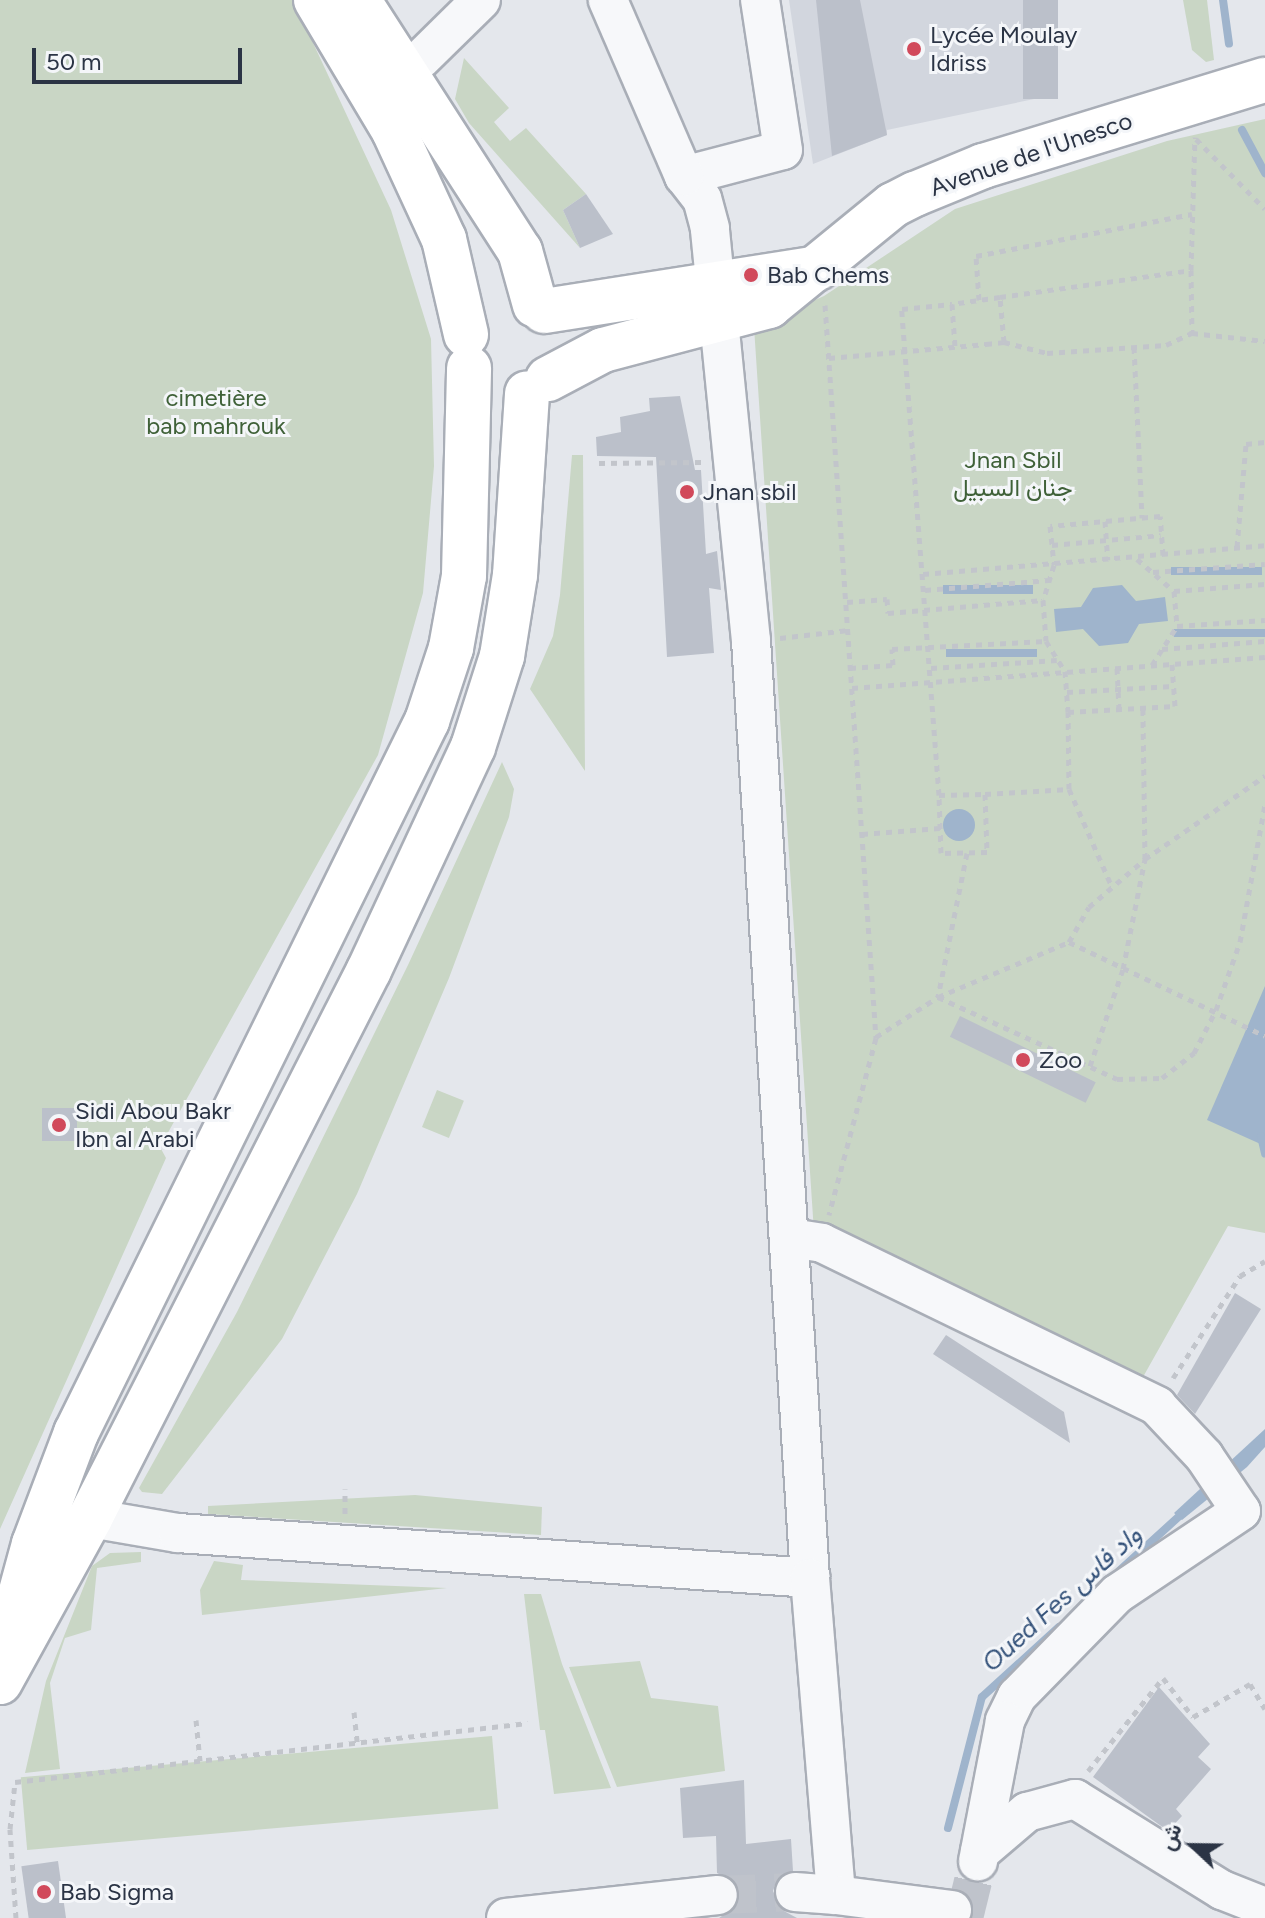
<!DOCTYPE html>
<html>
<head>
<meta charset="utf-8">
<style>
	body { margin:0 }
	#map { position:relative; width:1265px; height:1918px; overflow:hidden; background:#e4e7ec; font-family:Figtree,Vazirmatn,sans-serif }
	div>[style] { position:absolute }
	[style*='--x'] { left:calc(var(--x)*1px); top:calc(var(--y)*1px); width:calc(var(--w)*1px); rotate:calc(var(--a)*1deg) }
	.built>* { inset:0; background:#d2d6de }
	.green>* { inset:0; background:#c9d6c5; transform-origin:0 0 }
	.water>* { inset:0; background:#9fb4cc; transform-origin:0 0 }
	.round { border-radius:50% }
	.stream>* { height:8px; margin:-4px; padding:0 4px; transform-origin:4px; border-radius:4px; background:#9fb4cc }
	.building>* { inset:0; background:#bbc0ca; transform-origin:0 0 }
	.minor-tunnel>* { height:38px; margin-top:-19px; transform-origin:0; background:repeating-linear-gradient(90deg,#bfc3cb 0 38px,transparent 0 57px) }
	.path>* { height:5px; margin-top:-2.5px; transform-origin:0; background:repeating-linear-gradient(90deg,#c2c5cb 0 6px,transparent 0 12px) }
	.roads { filter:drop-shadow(2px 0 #a9aeb7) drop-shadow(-2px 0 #a9aeb7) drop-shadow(0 2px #a9aeb7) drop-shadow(0 -2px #a9aeb7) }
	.minor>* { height:38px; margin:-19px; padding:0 19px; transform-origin:19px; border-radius:19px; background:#f7f8fa }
	.major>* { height:44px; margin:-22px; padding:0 22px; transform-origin:22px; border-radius:22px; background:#fff }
	.dots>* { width:22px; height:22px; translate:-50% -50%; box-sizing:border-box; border:4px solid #f4f6f9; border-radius:50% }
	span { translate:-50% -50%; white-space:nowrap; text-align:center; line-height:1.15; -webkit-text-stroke:6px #f4f6f9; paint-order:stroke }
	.poi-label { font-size:24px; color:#2b3445 }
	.left { translate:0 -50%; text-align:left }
	.street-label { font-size:24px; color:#2b3445 }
	.park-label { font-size:24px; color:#3f6138 }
	.water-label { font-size:26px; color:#34527a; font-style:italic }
	.north { position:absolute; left:1153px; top:1806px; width:80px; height:80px; -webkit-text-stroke:6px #f4f6f9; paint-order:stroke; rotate:292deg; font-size:22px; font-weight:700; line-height:32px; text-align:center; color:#2b3445 }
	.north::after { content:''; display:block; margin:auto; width:28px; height:36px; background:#2b3445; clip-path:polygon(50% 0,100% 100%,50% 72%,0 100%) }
	.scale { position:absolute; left:32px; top:48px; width:210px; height:36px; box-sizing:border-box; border:4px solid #2b3445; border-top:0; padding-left:10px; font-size:24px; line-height:28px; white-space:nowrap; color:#2b3445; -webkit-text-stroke:6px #f4f6f9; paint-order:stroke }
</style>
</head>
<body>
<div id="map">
	<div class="built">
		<i style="clip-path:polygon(789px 0,1023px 0,1039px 98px,887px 130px,887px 135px,813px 164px)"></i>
	</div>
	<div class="green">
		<i style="clip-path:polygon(0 0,293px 0,391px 210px,431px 339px,434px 466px,423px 593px,378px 755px,160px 1147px,166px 1158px,0 1529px)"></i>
		<i style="clip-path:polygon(1183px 0,1207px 0,1214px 60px,1206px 62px,1192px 50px)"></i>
		<i style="clip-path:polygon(464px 58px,509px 108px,494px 122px,510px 141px,526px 128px,586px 194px,563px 210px,580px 248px,469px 123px,455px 99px)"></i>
		<i style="clip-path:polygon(1265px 119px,1265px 1233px,1228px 1226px,1143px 1377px,814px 1232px,754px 327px,824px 296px,955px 209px,1167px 141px)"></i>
		<i style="clip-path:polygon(572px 455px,583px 455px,585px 771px,530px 689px,553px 636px,560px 595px)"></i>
		<i style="clip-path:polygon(502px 762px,514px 789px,509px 817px,449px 978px,357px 1194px,282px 1339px,162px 1494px,142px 1492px,139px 1488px,237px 1312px,408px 965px)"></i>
		<i style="left:437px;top:1090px;width:29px;height:40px;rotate:22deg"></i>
		<i style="clip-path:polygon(415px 1495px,542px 1507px,541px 1535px,208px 1514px,208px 1506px)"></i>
		<i style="clip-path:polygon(141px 1552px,141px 1562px,97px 1568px,91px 1630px,65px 1638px,50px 1683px,60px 1769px,25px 1773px,46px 1681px,92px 1566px,110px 1553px)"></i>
		<i style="clip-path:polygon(214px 1561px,243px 1565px,241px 1580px,447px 1588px,202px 1615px,200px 1590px)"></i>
		<i style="clip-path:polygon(524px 1594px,541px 1594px,562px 1664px,611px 1788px,554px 1794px,545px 1730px,540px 1730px)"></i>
		<i style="clip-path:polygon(640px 1661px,651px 1698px,718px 1706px,725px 1771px,617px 1787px,569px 1667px)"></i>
		<i style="left:492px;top:1736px;width:73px;height:473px;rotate:85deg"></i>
	</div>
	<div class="water">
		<i style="left:1262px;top:567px;width:8px;height:91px;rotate:90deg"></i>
		<i style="left:1033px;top:585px;width:9px;height:90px;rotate:90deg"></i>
		<i style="clip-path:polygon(1122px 585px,1136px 601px,1165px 597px,1168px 621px,1139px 624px,1128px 643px,1099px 646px,1083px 629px,1056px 632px,1054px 609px,1081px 607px,1093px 588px)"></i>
		<i style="left:1265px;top:629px;width:8px;height:91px;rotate:90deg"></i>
		<i style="left:1037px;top:649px;width:8px;height:91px;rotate:90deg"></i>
		<i class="round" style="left:943px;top:809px;width:32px;height:32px"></i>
		<i style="clip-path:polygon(1265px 986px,1265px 1146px,1207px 1120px)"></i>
		<i style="clip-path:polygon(1265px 1429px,1265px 1447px,1247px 1467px,1182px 1520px,1174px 1513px)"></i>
	</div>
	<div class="stream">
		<i style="--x:1223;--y:0;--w:44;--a:82.2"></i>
		<i style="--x:1242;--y:130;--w:49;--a:61.9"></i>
		<i style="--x:1261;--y:1136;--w:18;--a:77"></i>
		<i style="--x:1119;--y:1571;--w:91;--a:-42.3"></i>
		<i style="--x:948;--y:1828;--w:135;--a:-75.5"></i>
		<i style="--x:982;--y:1697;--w:104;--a:-42.3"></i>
	</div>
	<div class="building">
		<i style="clip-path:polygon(816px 0,860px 0,887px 135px,832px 156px)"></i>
		<i style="left:1023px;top:0;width:35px;height:99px"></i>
		<i style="clip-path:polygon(586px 194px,613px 234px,580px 248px,563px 210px)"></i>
		<i style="clip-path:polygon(680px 396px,695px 470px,701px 470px,706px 554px,717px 551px,721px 590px,709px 588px,714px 653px,667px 657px,656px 457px,597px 456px,596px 437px,621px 432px,620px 417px,650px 411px,649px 398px)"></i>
		<i style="left:960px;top:1016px;width:151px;height:23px;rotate:26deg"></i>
		<i style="left:42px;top:1108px;width:35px;height:33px"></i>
		<i style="clip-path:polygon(1235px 1293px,1261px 1309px,1195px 1414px,1177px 1395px)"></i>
		<i style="clip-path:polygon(946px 1335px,1064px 1412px,1070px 1443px,933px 1354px)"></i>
		<i style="clip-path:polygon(1159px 1687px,1210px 1744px,1198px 1757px,1211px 1769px,1176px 1809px,1182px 1816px,1168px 1831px,1093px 1777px)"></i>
		<i style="clip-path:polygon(744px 1780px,746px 1844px,791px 1839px,793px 1871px,777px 1879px,773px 1891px,782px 1910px,797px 1918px,719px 1918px,738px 1905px,736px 1883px,717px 1873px,716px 1836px,683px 1838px,680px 1788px)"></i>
		<i style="left:58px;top:1861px;width:58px;height:37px;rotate:82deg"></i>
	</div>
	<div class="minor-tunnel">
		<i style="--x:718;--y:1895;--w:77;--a:-2.2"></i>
		<i style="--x:964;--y:1918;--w:59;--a:-76.2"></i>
	</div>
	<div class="path">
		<i style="--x:1196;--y:139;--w:98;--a:45.4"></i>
		<i style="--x:1191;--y:270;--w:133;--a:-88.3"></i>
		<i style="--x:1000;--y:297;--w:193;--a:-8"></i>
		<i style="--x:1191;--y:270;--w:63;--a:89.1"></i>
		<i style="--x:979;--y:300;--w:44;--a:-93.9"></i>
		<i style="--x:976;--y:256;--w:220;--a:-11"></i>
		<i style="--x:825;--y:305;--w:735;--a:86.02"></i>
		<i style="--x:876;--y:1038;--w:183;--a:104.9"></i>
		<i style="--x:1004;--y:342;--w:44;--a:14.3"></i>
		<i style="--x:1047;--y:353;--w:119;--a:-3.8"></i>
		<i style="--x:1166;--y:345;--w:29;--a:-25"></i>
		<i style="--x:1192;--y:333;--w:73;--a:6.3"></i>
		<i style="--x:1134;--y:347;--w:171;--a:87.3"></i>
		<i style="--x:829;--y:358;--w:158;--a:-5.1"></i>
		<i style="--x:986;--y:344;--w:18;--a:-6"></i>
		<i style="--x:1004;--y:342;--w:45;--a:-95.1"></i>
		<i style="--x:1000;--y:297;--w:49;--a:171.7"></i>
		<i style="--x:952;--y:304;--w:43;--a:86"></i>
		<i style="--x:599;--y:463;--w:103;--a:-0.6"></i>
		<i style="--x:1105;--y:521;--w:39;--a:86"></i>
		<i style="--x:1052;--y:545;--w:109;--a:-5.2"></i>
		<i style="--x:1237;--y:547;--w:103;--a:-85"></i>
		<i style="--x:1246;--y:444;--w:19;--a:-6"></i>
		<i style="--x:1163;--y:555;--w:39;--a:-94"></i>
		<i style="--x:1160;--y:516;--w:110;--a:174.8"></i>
		<i style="--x:1050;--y:526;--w:39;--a:84"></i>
		<i style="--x:1054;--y:565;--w:37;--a:107"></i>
		<i style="--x:1043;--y:600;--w:41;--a:85.8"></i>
		<i style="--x:1046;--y:641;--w:36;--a:58"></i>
		<i style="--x:1065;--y:671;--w:41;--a:85.8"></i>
		<i style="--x:1068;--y:712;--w:107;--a:-3.2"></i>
		<i style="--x:1175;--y:706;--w:42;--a:-94.1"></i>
		<i style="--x:1137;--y:559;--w:49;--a:40.9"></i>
		<i style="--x:1174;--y:591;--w:91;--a:-4.4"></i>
		<i style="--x:1153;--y:572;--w:112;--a:-4.1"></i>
		<i style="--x:923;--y:574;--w:343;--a:-4.8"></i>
		<i style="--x:925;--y:590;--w:124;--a:-4.6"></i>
		<i style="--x:1174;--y:591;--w:35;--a:85"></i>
		<i style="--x:847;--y:602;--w:40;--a:-4.3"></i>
		<i style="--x:887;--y:599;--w:14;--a:86"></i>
		<i style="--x:888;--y:613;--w:156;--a:-4.8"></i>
		<i style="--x:780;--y:638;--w:69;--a:-6.6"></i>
		<i style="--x:1162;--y:649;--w:103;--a:-4.4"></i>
		<i style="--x:1152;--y:665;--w:46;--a:-57.3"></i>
		<i style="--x:1177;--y:626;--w:88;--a:-3.9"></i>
		<i style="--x:850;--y:668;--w:43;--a:-4"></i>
		<i style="--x:893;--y:665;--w:16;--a:-94"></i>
		<i style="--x:892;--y:649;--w:154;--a:-3"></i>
		<i style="--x:931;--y:668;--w:126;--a:-3.6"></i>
		<i style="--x:1117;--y:668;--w:41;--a:87.2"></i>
		<i style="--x:852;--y:688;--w:414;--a:-4.3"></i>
		<i style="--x:1067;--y:692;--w:106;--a:-3.2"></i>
		<i style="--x:1069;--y:789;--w:107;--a:66.3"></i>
		<i style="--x:985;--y:794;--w:58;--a:88"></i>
		<i style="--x:987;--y:852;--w:46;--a:178.8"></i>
		<i style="--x:941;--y:853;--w:58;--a:-92"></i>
		<i style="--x:939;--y:795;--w:46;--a:-1.2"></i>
		<i style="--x:985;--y:794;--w:84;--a:-3.4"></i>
		<i style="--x:1069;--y:789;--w:77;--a:-90.7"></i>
		<i style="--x:939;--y:795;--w:487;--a:-94.4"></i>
		<i style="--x:902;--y:309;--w:50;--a:-5.7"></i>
		<i style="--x:862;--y:834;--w:78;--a:-4.4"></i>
		<i style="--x:967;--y:853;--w:147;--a:101.4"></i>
		<i style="--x:938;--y:997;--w:197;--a:24.6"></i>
		<i style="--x:1117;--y:1079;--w:45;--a:-1.3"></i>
		<i style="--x:1162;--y:1078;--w:41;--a:-38"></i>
		<i style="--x:1194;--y:1053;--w:48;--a:-62.9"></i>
		<i style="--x:1216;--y:1010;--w:72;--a:-70.6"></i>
		<i style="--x:1240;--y:942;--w:140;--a:-79.7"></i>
		<i style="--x:1069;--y:942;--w:217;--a:25.6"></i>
		<i style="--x:876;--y:1037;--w:74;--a:-32.8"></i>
		<i style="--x:938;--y:997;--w:142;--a:-22.8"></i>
		<i style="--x:1069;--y:942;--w:40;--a:-60.3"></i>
		<i style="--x:1089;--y:907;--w:74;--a:-40.6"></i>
		<i style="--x:1145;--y:859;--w:146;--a:-34.7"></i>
		<i style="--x:1090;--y:1066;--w:102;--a:-71.2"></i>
		<i style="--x:1123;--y:969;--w:112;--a:-78.7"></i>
		<i style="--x:1145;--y:859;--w:151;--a:-90.8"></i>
		<i style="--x:1173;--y:1378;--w:122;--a:-56.7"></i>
		<i style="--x:1240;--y:1276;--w:29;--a:-31"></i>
		<i style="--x:345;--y:1514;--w:25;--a:-90"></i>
		<i style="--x:354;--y:1712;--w:31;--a:84"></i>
		<i style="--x:196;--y:1720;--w:41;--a:84.4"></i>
		<i style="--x:1088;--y:1771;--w:119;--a:-51.1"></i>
		<i style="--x:1163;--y:1678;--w:49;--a:52.4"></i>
		<i style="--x:1193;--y:1717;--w:66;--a:-30.1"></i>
		<i style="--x:1250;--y:1684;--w:29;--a:59"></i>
		<i style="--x:16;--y:1918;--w:89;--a:-93.9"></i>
		<i style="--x:10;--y:1829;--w:47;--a:-83.9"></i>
		<i style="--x:15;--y:1782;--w:516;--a:-6.56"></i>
	</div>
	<div class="roads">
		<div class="minor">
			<i style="--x:421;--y:59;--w:84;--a:-44.5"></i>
			<i style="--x:684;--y:176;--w:102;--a:-14.7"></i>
			<i style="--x:783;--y:150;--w:152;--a:-98.7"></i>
			<i style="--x:791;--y:1238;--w:31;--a:9"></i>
			<i style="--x:822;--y:1243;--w:373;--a:25.9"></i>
			<i style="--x:1157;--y:1406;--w:69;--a:46.8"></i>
			<i style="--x:1204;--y:1456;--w:66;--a:56.1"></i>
			<i style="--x:1241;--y:1511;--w:149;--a:146.2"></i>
			<i style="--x:1117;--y:1594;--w:143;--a:134.4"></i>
			<i style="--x:1017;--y:1696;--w:28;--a:116"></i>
			<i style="--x:1005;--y:1721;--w:143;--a:100.9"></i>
			<i style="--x:90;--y:1518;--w:89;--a:9.7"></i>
			<i style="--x:178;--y:1533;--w:634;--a:4.07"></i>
			<i style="--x:810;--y:1578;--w:939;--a:-93.6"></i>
			<i style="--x:751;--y:641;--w:415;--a:-95.7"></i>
			<i style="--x:710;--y:228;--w:30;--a:-105"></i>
			<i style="--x:702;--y:199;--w:29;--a:-128"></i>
			<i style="--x:684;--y:176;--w:192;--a:-113.4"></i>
			<i style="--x:810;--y:1578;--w:318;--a:85.3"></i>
			<i style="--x:836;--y:1895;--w:117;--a:7.4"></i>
			<i style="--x:980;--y:1852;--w:62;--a:-40.4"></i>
			<i style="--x:1027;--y:1812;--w:50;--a:-15.2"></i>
			<i style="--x:1075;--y:1799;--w:173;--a:31.8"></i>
			<i style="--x:1222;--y:1890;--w:46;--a:21.6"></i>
			<i style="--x:795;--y:1892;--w:41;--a:4.2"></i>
			<i style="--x:506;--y:1918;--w:213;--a:-6.2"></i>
		</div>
		<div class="major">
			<i style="--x:316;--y:0;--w:152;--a:59.2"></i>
			<i style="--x:394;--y:131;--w:119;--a:65.2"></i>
			<i style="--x:444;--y:239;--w:98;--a:77"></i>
			<i style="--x:358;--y:0;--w:299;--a:57.2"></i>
			<i style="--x:520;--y:251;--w:56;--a:74.5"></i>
			<i style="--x:544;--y:311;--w:277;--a:-8.9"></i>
			<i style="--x:548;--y:379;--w:62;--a:-27.8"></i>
			<i style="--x:603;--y:350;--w:172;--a:-14.8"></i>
			<i style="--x:769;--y:306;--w:160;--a:-39.2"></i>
			<i style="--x:893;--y:205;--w:25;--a:-27"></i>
			<i style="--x:915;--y:194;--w:74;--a:-22.4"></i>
			<i style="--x:983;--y:166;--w:295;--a:-17"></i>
			<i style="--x:11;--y:1628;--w:87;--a:-74.7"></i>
			<i style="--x:34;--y:1544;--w:119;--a:-69.3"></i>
			<i style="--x:76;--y:1433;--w:794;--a:-63.76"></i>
			<i style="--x:427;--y:721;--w:77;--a:-71.8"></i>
			<i style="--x:451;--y:648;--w:73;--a:-79.8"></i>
			<i style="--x:464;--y:576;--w:208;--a:-88.6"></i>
			<i style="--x:0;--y:1682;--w:187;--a:-61.2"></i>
			<i style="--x:90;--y:1518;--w:615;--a:-63.02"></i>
			<i style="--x:369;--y:970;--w:246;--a:-65"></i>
			<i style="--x:473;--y:747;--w:96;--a:-72.3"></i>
			<i style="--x:502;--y:656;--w:82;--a:-80.9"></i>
			<i style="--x:515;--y:575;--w:182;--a:-86.2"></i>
		</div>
	</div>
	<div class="dots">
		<i style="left:914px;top:49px;background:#d1495b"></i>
		<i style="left:751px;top:275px;background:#d1495b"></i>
		<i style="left:687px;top:492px;background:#d1495b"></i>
		<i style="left:1023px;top:1060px;background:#d1495b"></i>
		<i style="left:59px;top:1125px;background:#d1495b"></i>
		<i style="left:44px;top:1892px;background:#d1495b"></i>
	</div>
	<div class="poi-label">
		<span class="left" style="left:930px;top:49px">Lycée Moulay<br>Idriss</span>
		<span class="left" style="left:767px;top:275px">Bab Chems</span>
		<span class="left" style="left:703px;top:492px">Jnan sbil</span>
		<span class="left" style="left:1039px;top:1060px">Zoo</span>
		<span class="left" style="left:75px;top:1125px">Sidi Abou Bakr<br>Ibn al Arabi</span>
		<span class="left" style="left:60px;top:1892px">Bab Sigma</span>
	</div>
	<div class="street-label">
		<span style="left:1031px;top:154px;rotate:-19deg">Avenue de l'Unesco</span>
	</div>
	<div class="park-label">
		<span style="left:216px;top:412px">cimetière<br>bab mahrouk</span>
		<span style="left:1013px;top:474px">Jnan Sbil<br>جنان السبيل</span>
	</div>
	<div class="water-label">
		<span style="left:1062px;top:1599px;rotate:-42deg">Oued Fes واد فاس</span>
	</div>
	<div class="north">ش</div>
	<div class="scale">50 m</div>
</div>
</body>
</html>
